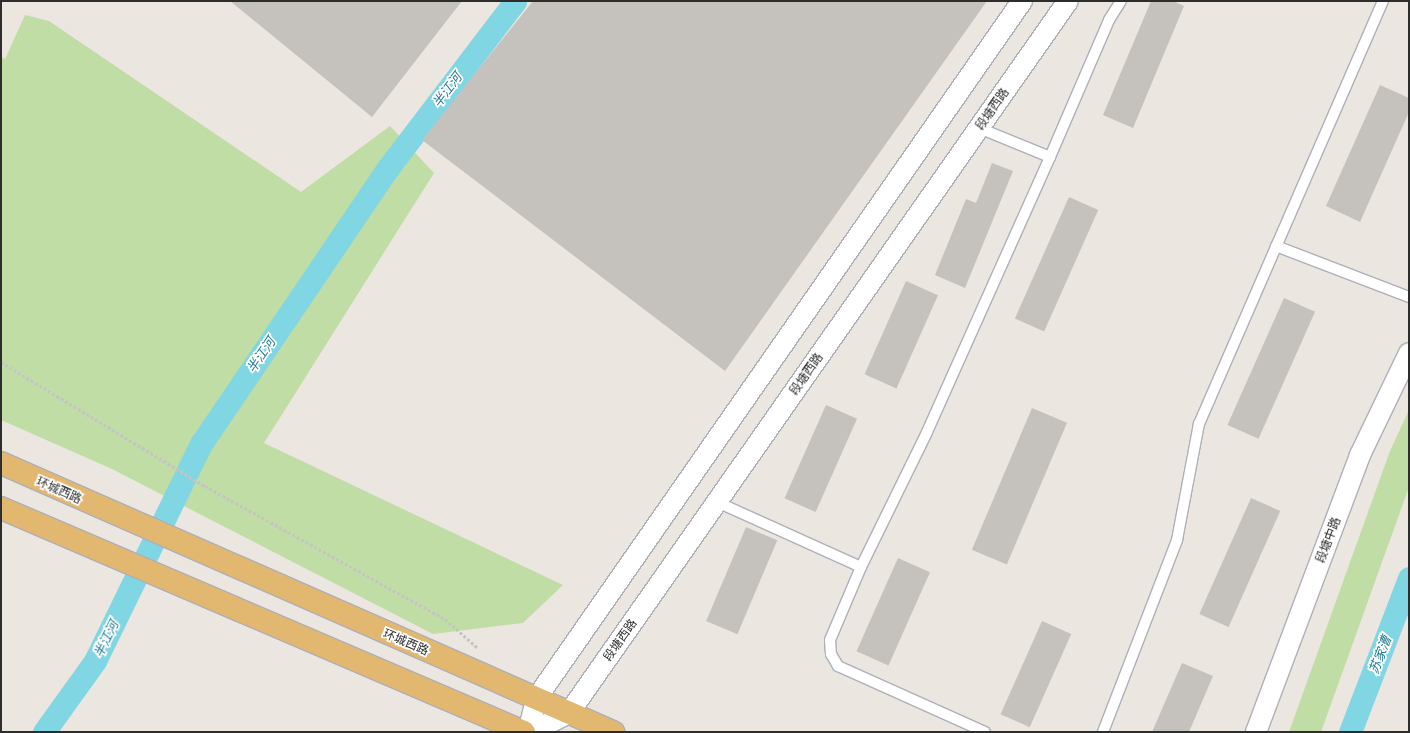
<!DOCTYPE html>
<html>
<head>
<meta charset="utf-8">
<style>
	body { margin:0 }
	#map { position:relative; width:1410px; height:733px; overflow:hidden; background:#ece6e1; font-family:"Noto Sans","Noto Sans SC",sans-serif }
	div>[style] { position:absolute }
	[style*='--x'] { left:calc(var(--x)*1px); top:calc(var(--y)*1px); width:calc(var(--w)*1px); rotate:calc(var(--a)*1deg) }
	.green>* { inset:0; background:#bfdda4 }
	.canal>* { height:23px; margin:-11.5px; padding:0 11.5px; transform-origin:11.5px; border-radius:11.5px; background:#80d6e2 }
	.building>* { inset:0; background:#c5c1bc; transform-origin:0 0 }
	.path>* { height:2.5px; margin-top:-1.25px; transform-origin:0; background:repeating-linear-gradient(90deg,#c4c4c4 0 3px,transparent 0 5px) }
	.roads { filter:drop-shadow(1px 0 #adb0b7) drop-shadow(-1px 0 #adb0b7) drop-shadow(0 1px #adb0b7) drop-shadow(0 -1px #adb0b7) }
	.lane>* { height:10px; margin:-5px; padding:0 5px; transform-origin:5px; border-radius:5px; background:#fff }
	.street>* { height:20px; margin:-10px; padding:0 10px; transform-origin:10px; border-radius:10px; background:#fff }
	.primary>* { height:22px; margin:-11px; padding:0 11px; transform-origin:11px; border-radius:11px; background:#e2b770 }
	span { translate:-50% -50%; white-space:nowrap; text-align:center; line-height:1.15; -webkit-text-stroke:3.5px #fff; paint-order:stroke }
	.street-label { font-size:12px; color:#2d2d2d }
	.water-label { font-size:13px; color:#1d7991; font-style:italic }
	.frame { position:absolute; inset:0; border:2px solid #2d2d2d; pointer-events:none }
</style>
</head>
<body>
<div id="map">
	<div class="green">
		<i style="clip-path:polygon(25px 15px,49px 21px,301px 192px,390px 126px,434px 173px,264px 443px,563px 585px,523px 623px,433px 634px,112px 469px,1px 420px,1px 57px,5px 59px)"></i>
		<i style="clip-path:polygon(1409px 410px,1409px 487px,1321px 732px,1289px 732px,1390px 451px)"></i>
	</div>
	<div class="canal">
		<i style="--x:44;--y:732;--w:87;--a:-54.3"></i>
		<i style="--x:95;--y:661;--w:242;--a:-64"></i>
		<i style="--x:201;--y:444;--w:333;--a:-55.9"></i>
		<i style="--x:388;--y:168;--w:210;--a:-52.7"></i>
		<i style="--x:1350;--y:732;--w:165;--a:-69"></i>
	</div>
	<div class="building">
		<i style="clip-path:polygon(230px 1px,462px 1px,372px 117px)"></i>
		<i style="clip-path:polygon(533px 1px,987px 1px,725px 371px,422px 140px)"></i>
		<i style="clip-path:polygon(1151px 1px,1173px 1px,1184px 6px,1133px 128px,1103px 115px)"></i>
		<i style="clip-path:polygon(1380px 85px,1409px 98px,1409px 112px,1360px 222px,1326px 206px)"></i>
		<i style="clip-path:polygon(992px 163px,1013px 171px,965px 288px,935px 275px,966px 199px,976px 203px)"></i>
		<i style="left:1069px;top:197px;width:32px;height:133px;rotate:24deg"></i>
		<i style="left:906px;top:281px;width:35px;height:102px;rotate:24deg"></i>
		<i style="left:1284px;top:298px;width:34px;height:139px;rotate:24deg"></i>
		<i style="left:826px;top:405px;width:34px;height:102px;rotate:24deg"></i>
		<i style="left:1032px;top:408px;width:38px;height:154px;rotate:23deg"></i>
		<i style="left:1251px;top:498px;width:32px;height:127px;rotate:24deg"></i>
		<i style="left:746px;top:527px;width:34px;height:102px;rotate:23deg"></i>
		<i style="left:898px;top:558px;width:35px;height:102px;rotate:24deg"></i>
		<i style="left:1042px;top:621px;width:32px;height:102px;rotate:24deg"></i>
		<i style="clip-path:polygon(1182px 663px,1213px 676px,1189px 732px,1152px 732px)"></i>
	</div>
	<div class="path">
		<i style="--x:1;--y:362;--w:239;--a:31.3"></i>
		<i style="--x:205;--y:486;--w:274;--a:29"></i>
		<i style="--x:445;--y:619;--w:43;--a:41.2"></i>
	</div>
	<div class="roads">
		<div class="lane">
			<i style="--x:1050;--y:157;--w:149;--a:-66.7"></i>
			<i style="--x:1109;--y:20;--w:22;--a:-58"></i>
			<i style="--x:1276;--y:246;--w:142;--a:21"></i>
			<i style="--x:717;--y:502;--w:158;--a:24.3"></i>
			<i style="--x:861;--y:567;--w:150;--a:-63.9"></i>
			<i style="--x:927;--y:432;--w:301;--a:-65.9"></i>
			<i style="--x:1050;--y:157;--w:77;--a:-157.8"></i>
			<i style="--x:861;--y:567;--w:79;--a:113"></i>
			<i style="--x:830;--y:640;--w:14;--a:86"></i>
			<i style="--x:831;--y:654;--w:14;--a:60"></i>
			<i style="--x:838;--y:666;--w:161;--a:24.2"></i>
			<i style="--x:1103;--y:732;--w:206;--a:-68.9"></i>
			<i style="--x:1177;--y:540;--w:118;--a:-79.3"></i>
			<i style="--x:1199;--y:424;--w:461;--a:-66.5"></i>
		</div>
		<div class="street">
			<i style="--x:528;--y:732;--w:34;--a:-76"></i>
			<i style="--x:536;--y:699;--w:851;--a:-55.15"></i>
			<i style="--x:531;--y:732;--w:42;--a:-26.6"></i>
			<i style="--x:569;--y:713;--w:869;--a:-54.98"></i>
			<i style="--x:1256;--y:732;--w:296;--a:-69.4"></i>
			<i style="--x:1360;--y:455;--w:113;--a:-64.3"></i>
		</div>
		<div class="primary">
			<i style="--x:1;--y:463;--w:669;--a:23.73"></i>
			<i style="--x:1;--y:508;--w:569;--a:23.19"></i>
		</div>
	</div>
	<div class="street-label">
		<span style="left:992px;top:109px;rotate:-55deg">段塘西路</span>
		<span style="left:806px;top:374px;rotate:-55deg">段塘西路</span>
		<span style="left:59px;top:490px;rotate:24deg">环城西路</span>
		<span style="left:1328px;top:540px;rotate:-69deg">段塘中路</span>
		<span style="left:620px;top:640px;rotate:-55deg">段塘西路</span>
		<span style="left:406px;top:642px;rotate:23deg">环城西路</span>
	</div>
	<div class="water-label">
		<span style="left:447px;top:90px;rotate:-53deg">半江河</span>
		<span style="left:261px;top:355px;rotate:-56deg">半江河</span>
		<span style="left:106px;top:639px;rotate:-64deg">半江河</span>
		<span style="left:1380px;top:655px;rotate:-69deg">苏家漕</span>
	</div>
	<div class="frame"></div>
</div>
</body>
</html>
